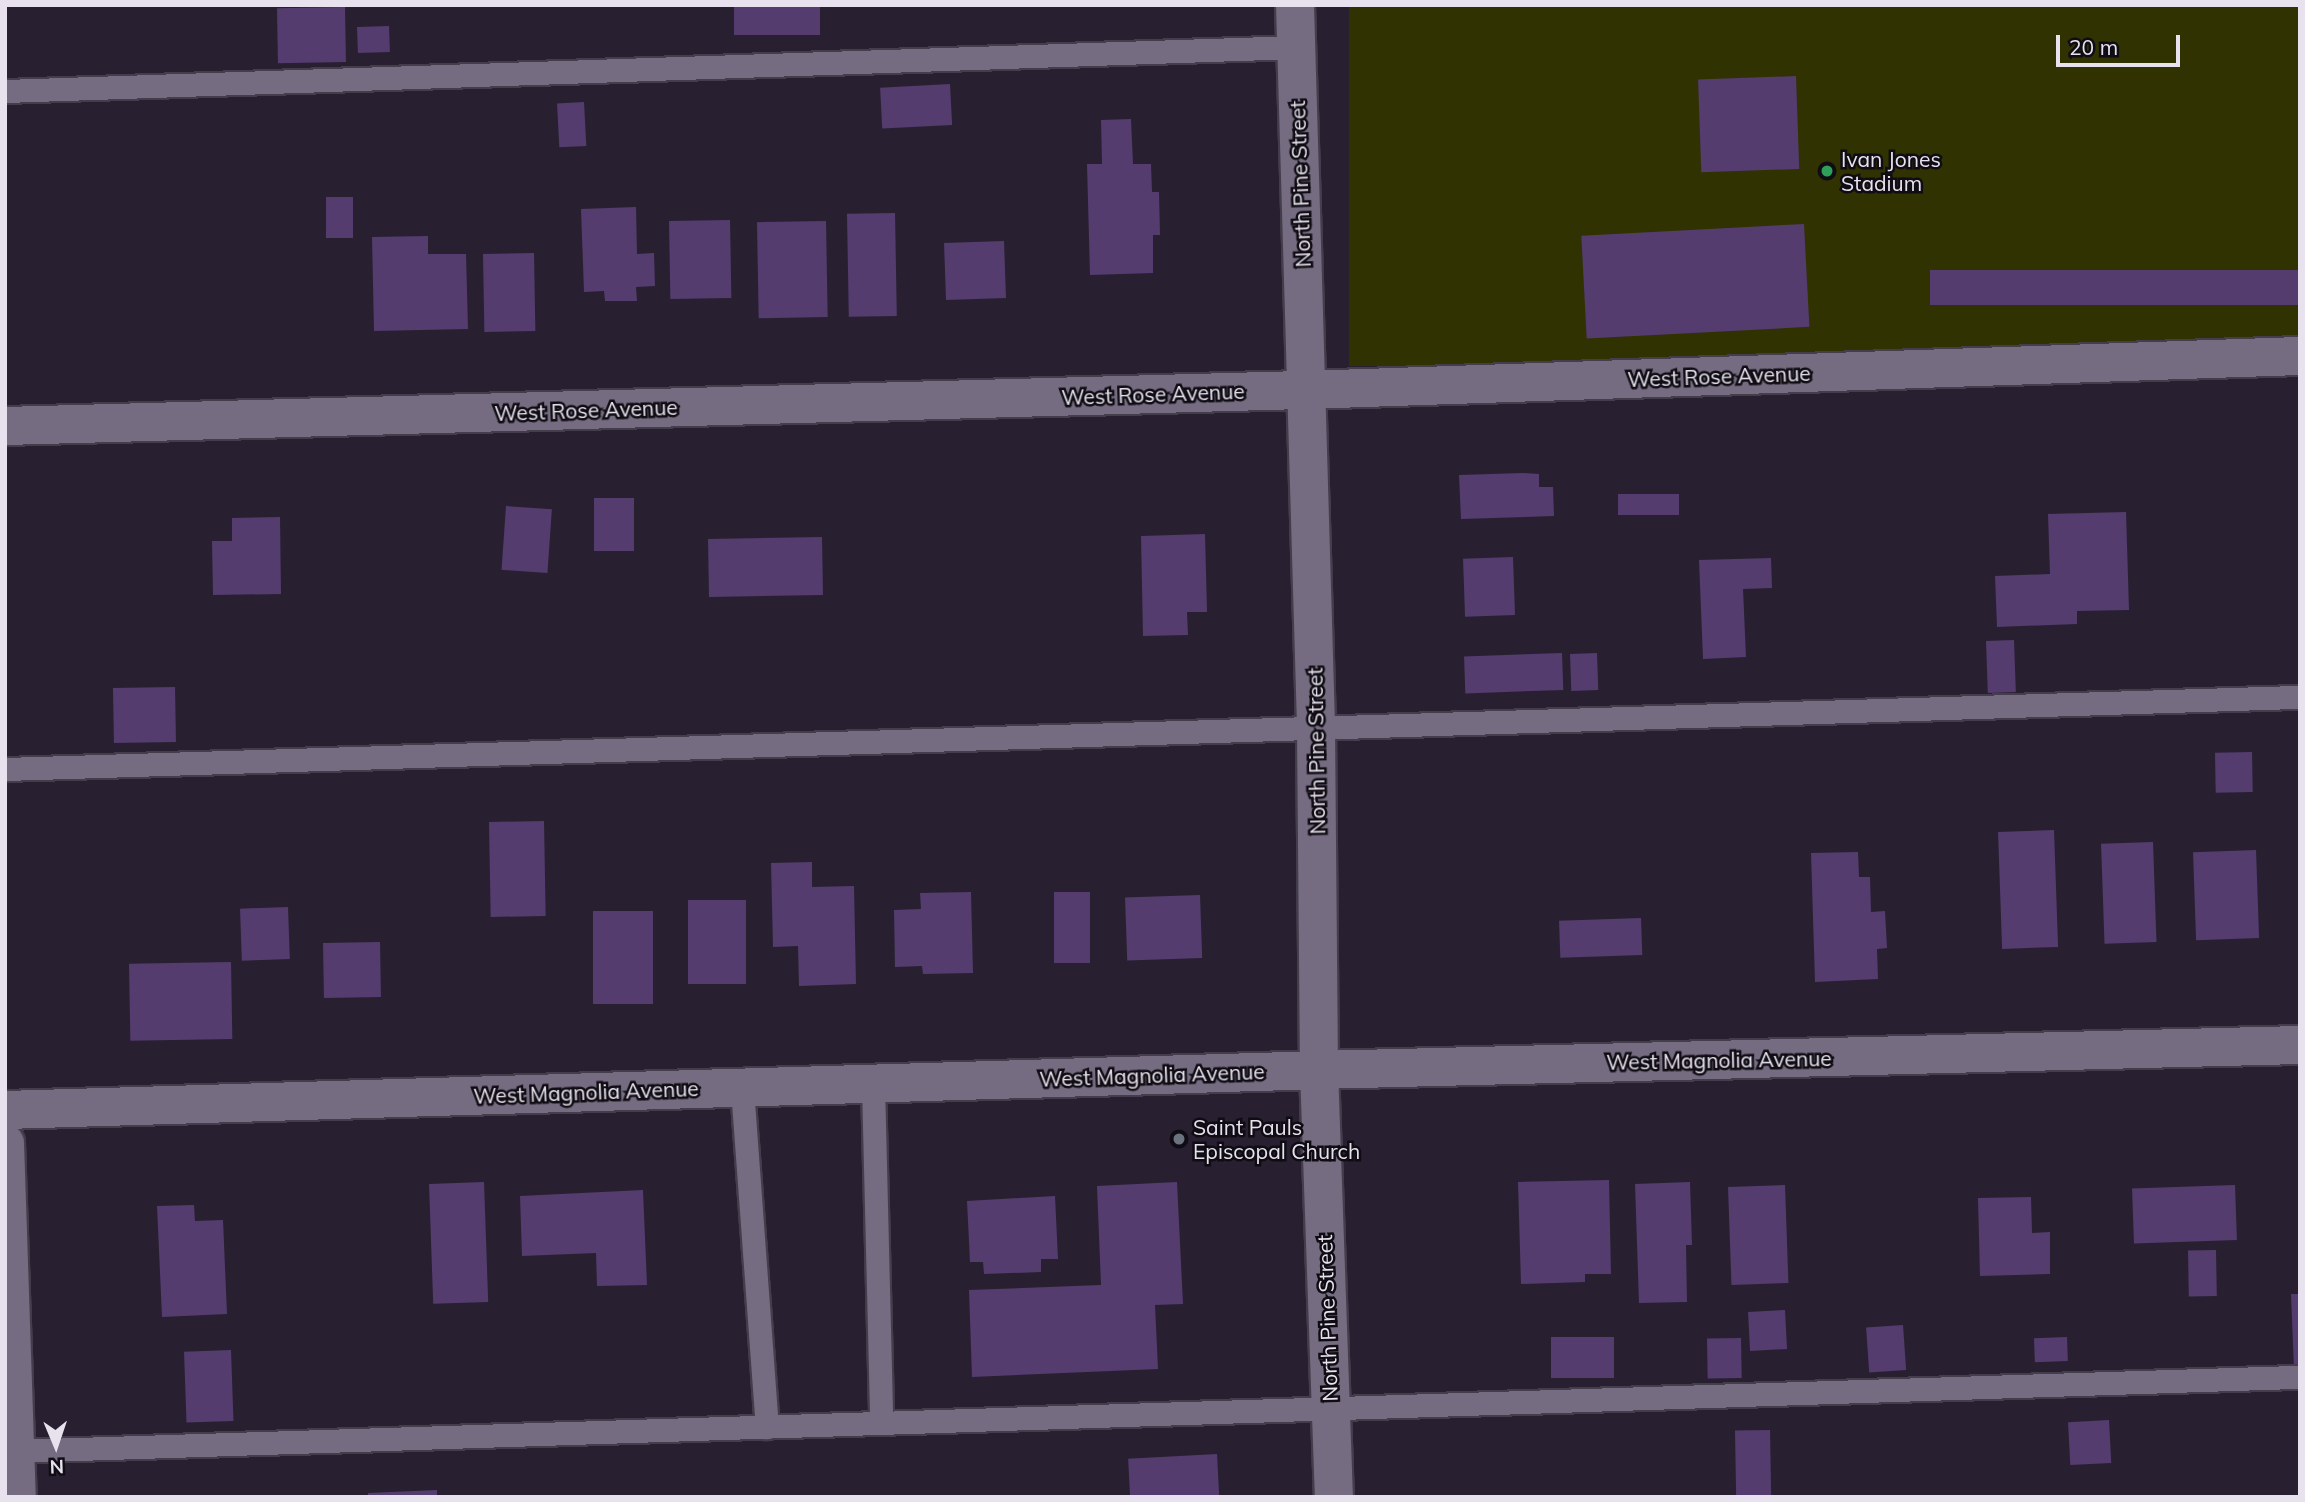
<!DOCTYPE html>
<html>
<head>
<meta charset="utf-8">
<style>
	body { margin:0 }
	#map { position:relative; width:2305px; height:1502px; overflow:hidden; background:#282031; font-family:Mulish,sans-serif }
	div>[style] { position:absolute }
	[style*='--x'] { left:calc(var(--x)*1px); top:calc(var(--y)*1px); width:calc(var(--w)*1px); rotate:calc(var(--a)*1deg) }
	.green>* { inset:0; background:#303202; transform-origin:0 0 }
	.building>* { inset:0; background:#543c6e; transform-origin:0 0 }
	.roads { filter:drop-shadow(2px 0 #443d4c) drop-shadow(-2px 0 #443d4c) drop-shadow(0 2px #443d4c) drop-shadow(0 -2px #443d4c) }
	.lane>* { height:23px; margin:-11.5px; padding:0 11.5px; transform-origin:11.5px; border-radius:11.5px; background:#756c81 }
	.street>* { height:38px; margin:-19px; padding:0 19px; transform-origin:19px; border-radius:19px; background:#756c81 }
	.dots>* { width:19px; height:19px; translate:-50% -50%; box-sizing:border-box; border:4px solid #0f0c13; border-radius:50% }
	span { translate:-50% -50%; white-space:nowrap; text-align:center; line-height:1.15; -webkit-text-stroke:5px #0f0c13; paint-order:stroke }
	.poi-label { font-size:21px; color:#e7e2ee }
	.left { translate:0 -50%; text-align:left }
	.street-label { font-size:21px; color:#e7e2ee }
	.frame { position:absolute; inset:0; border:7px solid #e7e2ee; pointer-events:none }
	.north { position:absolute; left:21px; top:1411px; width:70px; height:70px; -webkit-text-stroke:5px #0f0c13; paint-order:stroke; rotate:178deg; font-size:19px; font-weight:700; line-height:28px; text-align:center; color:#e7e2ee }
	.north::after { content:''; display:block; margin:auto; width:24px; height:32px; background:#e7e2ee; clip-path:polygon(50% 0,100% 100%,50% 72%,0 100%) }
	.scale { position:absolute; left:2056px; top:35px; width:124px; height:32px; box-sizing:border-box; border:4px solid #e7e2ee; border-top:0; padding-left:9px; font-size:21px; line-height:24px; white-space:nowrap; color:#e7e2ee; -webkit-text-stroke:5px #0f0c13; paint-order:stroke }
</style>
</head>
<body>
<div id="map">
	<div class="green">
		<i style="left:1349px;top:5px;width:951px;height:361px"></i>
	</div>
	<div class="building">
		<i style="left:734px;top:5px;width:86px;height:30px"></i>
		<i style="left:345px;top:7px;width:55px;height:68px;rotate:89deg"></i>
		<i style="left:389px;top:26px;width:26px;height:32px;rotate:88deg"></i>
		<i style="left:1796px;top:76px;width:93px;height:98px;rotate:88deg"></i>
		<i style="left:950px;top:84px;width:41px;height:70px;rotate:87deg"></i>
		<i style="left:584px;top:102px;width:44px;height:27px;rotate:87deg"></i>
		<i style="clip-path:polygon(1131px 119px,1133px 164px,1151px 164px,1152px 192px,1159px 192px,1160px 235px,1153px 235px,1153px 273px,1090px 275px,1087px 164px,1102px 164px,1101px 120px)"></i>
		<i style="left:326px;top:197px;width:27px;height:41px"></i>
		<i style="clip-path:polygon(636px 207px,637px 254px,654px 253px,655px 286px,636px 287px,637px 301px,605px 301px,604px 291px,584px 292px,581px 209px)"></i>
		<i style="left:895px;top:213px;width:103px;height:48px;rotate:89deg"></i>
		<i style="left:730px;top:220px;width:78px;height:61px;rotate:89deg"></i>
		<i style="left:826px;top:221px;width:96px;height:69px;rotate:89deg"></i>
		<i style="left:1804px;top:224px;width:103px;height:223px;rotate:87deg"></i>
		<i style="clip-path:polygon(428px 236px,428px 254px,466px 254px,468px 329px,374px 331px,372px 237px)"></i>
		<i style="left:1004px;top:241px;width:57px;height:60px;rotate:88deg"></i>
		<i style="left:534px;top:253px;width:78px;height:51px;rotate:89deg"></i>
		<i style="left:2300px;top:270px;width:35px;height:370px;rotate:90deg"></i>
		<i style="clip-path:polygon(1523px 473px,1539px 474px,1539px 487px,1553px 487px,1554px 516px,1461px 519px,1459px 475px)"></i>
		<i style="left:1679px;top:494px;width:21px;height:61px;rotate:90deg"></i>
		<i style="left:594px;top:498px;width:40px;height:53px"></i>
		<i style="left:506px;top:506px;width:46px;height:64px;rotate:4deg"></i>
		<i style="clip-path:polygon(2126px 512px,2129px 610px,2077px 611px,2077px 624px,1997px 627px,1995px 576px,2050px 574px,2048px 514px)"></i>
		<i style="clip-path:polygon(280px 517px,281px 594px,213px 595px,212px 541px,232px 541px,232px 518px)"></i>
		<i style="clip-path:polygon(1205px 534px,1207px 612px,1187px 612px,1188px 635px,1143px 636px,1141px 536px)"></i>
		<i style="left:822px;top:537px;width:58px;height:114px;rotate:89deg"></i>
		<i style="left:1513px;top:557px;width:58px;height:50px;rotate:88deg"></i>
		<i style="clip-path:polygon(1771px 558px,1772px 588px,1743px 589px,1746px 657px,1703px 659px,1699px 560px)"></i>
		<i style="left:2014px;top:640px;width:52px;height:28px;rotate:88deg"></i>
		<i style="left:1562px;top:653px;width:37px;height:98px;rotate:88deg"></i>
		<i style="left:1597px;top:653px;width:37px;height:27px;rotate:88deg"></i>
		<i style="left:175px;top:687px;width:55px;height:62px;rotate:89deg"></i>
		<i style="left:2252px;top:752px;width:40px;height:37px;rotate:89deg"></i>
		<i style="left:544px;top:821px;width:95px;height:55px;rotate:89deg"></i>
		<i style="left:2054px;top:830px;width:117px;height:56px;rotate:88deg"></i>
		<i style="left:2153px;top:842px;width:100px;height:52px;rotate:88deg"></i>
		<i style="left:2256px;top:850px;width:88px;height:63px;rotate:88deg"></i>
		<i style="clip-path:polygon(1858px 852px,1859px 877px,1870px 877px,1871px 912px,1885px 911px,1887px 948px,1877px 949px,1878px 979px,1815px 982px,1811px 853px)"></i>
		<i style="clip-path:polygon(812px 862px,812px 887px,854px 886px,856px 984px,799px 986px,798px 946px,773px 947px,771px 863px)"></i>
		<i style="clip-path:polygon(971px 892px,973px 973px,923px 974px,922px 966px,895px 967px,894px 910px,921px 909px,920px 893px)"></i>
		<i style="left:1054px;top:892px;width:36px;height:71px"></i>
		<i style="left:1200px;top:895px;width:63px;height:75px;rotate:88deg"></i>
		<i style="left:688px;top:900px;width:58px;height:84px"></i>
		<i style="left:288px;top:907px;width:52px;height:48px;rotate:88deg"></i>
		<i style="left:593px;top:911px;width:60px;height:93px"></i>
		<i style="left:1641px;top:918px;width:37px;height:82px;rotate:88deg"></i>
		<i style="left:380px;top:942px;width:55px;height:57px;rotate:89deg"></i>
		<i style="left:231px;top:962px;width:77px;height:102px;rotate:89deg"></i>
		<i style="clip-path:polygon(1609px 1180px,1611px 1274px,1585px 1274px,1585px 1282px,1521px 1284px,1518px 1182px)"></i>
		<i style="left:484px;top:1182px;width:120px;height:55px;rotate:88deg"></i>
		<i style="clip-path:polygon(1177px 1182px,1183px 1304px,1155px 1305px,1158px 1369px,972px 1377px,969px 1290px,1101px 1285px,1097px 1186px)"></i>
		<i style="clip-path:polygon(1690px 1182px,1692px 1245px,1686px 1245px,1687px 1302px,1639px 1303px,1635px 1184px)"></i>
		<i style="left:1785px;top:1185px;width:98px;height:57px;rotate:88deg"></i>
		<i style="left:2235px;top:1185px;width:55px;height:103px;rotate:88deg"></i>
		<i style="clip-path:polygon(643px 1190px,647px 1285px,597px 1286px,596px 1253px,522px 1256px,520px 1196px)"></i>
		<i style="clip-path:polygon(1055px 1196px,1058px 1259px,1041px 1259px,1041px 1272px,984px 1274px,983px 1262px,970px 1262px,967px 1201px)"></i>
		<i style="clip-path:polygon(2031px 1197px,2032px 1233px,2050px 1232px,2050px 1274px,1980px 1276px,1978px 1198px)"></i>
		<i style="clip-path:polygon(194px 1205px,195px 1221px,223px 1220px,227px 1314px,162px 1317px,157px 1206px)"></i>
		<i style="left:2216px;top:1250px;width:46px;height:28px;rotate:89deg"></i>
		<i style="clip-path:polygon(2291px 1294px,2300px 1294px,2300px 1369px,2294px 1369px)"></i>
		<i style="left:1785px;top:1310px;width:39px;height:37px;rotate:87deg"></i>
		<i style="left:1903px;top:1325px;width:45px;height:37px;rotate:86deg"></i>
		<i style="left:1614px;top:1337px;width:41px;height:63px;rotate:90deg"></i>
		<i style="left:2067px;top:1337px;width:24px;height:33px;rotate:88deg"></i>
		<i style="left:1741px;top:1338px;width:40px;height:34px;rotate:89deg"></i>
		<i style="left:231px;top:1350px;width:71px;height:47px;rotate:88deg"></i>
		<i style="left:2109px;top:1420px;width:43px;height:41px;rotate:87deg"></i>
		<i style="left:1770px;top:1430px;width:67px;height:35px;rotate:89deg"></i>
		<i style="left:1217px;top:1454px;width:43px;height:89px;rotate:87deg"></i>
		<i style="clip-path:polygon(437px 1490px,437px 1497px,368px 1497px,368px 1493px)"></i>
	</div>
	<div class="roads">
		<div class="lane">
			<i style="--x:5;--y:91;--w:1292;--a:-1.95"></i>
			<i style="--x:5;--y:769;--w:2296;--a:-1.8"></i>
			<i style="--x:873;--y:1084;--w:339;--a:88.6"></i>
			<i style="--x:742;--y:1088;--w:340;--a:85.8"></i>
			<i style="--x:16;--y:1451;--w:2285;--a:-1.86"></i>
		</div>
		<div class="street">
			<i style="--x:1295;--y:5;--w:722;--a:88.33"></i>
			<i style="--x:1316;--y:727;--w:343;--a:89.5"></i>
			<i style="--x:1319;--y:1070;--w:427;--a:88"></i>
			<i style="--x:5;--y:426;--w:1301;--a:-1.59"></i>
			<i style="--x:1306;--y:390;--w:995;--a:-1.96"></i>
			<i style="--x:5;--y:1110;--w:1315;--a:-1.74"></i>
			<i style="--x:1319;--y:1070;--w:981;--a:-1.46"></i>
			<i style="--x:5;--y:1143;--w:354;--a:88.1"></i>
		</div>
	</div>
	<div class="dots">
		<i style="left:1827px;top:171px;background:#2e9e5b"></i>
		<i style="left:1179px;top:1139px;background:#6b7280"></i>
	</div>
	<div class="poi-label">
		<span class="left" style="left:1841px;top:171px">Ivan Jones<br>Stadium</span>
		<span class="left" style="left:1193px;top:1139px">Saint Pauls<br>Episcopal Church</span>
	</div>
	<div class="street-label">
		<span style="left:1300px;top:184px;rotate:-92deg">North Pine Street</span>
		<span style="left:1719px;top:376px;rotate:-2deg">West Rose Avenue</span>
		<span style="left:1153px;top:394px;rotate:-2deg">West Rose Avenue</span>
		<span style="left:586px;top:410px;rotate:-2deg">West Rose Avenue</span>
		<span style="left:1316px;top:751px;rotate:-91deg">North Pine Street</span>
		<span style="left:1719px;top:1060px;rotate:-1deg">West Magnolia Avenue</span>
		<span style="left:1152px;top:1075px;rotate:-2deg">West Magnolia Avenue</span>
		<span style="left:586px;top:1092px;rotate:-2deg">West Magnolia Avenue</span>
		<span style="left:1327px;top:1318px;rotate:-92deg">North Pine Street</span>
	</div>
	<div class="frame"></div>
	<div class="north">N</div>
	<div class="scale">20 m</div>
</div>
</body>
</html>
